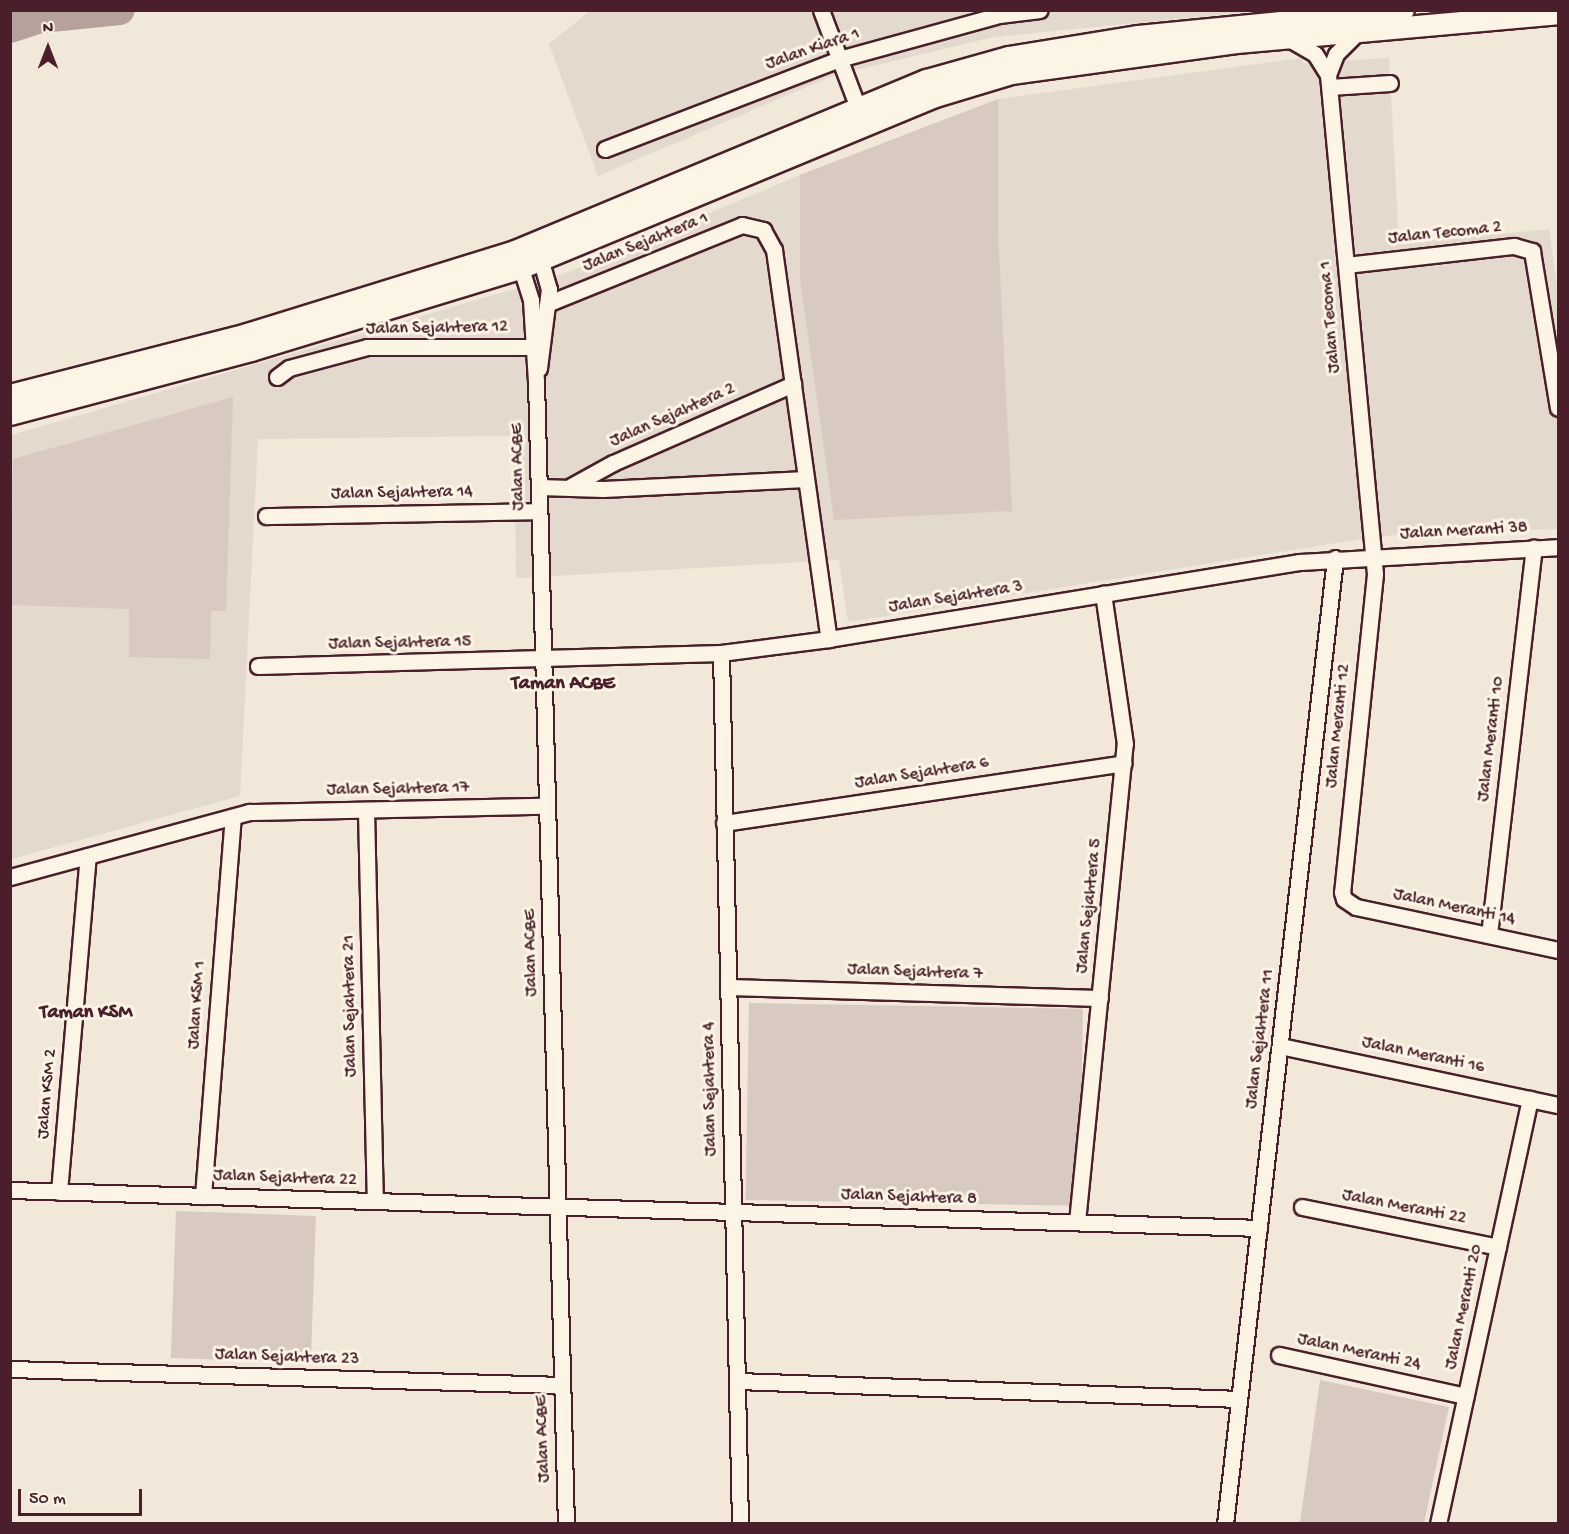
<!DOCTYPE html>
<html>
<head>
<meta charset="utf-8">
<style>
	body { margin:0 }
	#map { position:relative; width:1569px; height:1534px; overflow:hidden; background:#f1e8da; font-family:"Gochi Hand",sans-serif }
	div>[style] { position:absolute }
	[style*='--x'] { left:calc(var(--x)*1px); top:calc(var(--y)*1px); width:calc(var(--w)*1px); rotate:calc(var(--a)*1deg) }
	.built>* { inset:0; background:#e4d9cd }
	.green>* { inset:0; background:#d8cac0; transform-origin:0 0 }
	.river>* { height:30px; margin:-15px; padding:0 15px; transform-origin:15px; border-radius:15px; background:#b6a19c }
	.roads { filter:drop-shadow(2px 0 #4a1f2b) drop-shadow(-2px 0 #4a1f2b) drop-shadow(0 2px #4a1f2b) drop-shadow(0 -2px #4a1f2b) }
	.street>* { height:15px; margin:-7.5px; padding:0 7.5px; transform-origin:7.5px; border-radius:7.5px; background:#fcf5e5 }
	.secondary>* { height:21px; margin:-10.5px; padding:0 10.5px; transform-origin:10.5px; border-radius:10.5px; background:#fcf5e5 }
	span { translate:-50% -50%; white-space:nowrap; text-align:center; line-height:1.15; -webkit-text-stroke:6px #fcf5e5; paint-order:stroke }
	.street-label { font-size:18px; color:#4a1f2b }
	.neighbourhood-label { font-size:20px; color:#4a1f2b; font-weight:700 }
	.frame { position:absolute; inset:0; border:12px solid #4a1f2b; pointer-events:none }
	.north { position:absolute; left:18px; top:18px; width:60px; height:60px; -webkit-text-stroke:4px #fcf5e5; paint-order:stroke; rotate:0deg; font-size:16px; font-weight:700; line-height:24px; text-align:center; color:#4a1f2b }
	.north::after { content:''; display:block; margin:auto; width:21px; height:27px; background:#4a1f2b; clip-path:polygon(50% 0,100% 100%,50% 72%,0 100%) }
	.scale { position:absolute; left:18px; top:1489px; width:124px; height:27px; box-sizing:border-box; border:3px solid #4a1f2b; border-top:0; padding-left:8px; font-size:18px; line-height:21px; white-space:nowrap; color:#4a1f2b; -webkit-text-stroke:4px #fcf5e5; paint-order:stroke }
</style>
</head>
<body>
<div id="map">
	<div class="built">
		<i style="clip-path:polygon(591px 10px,1260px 11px,994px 37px,835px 75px,598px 176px,549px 44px)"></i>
		<i style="clip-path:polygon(1302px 58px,1303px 63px,1389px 58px,1399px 244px,1549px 229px,1558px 291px,1558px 529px,1401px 534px,1348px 541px,848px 622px,839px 560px,516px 578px,514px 436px,258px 439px,240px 796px,11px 859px,11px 435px,556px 277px,800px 175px,998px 99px)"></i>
	</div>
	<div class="green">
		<i style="clip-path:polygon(998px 99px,998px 235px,1012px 511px,834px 520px,800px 279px,800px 175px)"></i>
		<i style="clip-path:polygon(233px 397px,226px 611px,211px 611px,210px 659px,129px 657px,129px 609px,11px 605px,13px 459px)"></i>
		<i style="left:749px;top:1003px;width:334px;height:197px;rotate:1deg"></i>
		<i style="left:176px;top:1211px;width:140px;height:147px;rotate:2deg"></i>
		<i style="clip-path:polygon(1320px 1380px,1449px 1407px,1424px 1523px,1300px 1523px)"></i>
	</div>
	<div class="river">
		<i style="--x:10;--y:28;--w:33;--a:-18"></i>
		<i style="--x:41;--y:18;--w:79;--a:-5.8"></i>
	</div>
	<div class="roads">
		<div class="street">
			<i style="--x:821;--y:10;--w:113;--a:69.3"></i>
			<i style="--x:1356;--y:34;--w:28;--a:135"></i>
			<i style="--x:1336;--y:54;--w:22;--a:111"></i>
			<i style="--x:1328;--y:75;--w:501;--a:84.62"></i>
			<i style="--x:1375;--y:574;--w:320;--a:95.9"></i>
			<i style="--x:1342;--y:892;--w:7;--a:74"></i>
			<i style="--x:1344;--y:899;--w:14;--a:34"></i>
			<i style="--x:1356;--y:907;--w:207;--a:12"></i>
			<i style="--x:1289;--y:39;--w:30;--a:30"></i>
			<i style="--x:1315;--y:54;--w:25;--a:58"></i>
			<i style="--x:1330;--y:87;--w:60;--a:-3.8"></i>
			<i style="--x:605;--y:149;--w:251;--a:-21"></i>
			<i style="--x:839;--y:59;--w:166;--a:-15.4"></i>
			<i style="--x:999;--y:15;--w:41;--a:-7"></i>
			<i style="--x:538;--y:251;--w:40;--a:74"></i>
			<i style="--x:549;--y:289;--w:80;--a:97.2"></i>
			<i style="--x:518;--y:259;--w:43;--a:72.4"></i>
			<i style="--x:531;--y:300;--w:81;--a:86.5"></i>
			<i style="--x:536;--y:381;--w:1143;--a:88.5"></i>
			<i style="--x:1346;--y:265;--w:169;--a:-6.5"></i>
			<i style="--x:1514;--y:246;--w:19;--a:16"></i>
			<i style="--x:1532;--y:251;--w:159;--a:80.6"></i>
			<i style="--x:549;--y:303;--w:208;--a:-22"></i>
			<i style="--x:742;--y:225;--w:22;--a:13"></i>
			<i style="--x:763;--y:230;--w:23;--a:61"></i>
			<i style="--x:774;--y:250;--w:393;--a:82"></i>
			<i style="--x:277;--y:377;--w:15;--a:-37"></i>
			<i style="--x:289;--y:368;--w:81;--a:-15.1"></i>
			<i style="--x:367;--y:347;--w:165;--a:0"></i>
			<i style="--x:571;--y:486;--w:48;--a:-28.7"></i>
			<i style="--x:613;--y:463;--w:197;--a:-23.7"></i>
			<i style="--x:539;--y:487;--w:64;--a:1.8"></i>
			<i style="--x:603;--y:489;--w:203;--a:-2.8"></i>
			<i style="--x:266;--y:516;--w:273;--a:-1"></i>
			<i style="--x:721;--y:653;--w:871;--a:88.75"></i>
			<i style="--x:258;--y:666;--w:463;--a:-1.6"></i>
			<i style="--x:721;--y:653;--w:109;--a:-7.4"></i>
			<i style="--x:829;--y:639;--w:476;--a:-9.3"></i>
			<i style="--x:1299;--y:562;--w:259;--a:-3.3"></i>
			<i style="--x:366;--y:810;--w:391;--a:88.7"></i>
			<i style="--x:724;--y:823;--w:404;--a:-8.5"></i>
			<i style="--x:10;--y:877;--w:248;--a:-15.2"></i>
			<i style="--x:249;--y:812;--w:298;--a:-1.2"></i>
			<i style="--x:1489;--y:935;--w:390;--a:-83.4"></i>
			<i style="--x:728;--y:987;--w:372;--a:1.7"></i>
			<i style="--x:1280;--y:1046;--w:284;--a:12"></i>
			<i style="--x:10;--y:1190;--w:1250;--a:1.74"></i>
			<i style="--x:59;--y:1192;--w:337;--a:-85.1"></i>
			<i style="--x:203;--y:1196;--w:380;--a:-85.5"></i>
			<i style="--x:1302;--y:1207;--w:200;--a:11.5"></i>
			<i style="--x:1077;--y:1222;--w:480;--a:-84.3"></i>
			<i style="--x:1125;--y:744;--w:152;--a:-98.3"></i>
			<i style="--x:1279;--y:1355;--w:191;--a:12.4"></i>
			<i style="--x:10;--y:1369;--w:552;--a:1.66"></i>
			<i style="--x:737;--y:1381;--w:502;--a:2.05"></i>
			<i style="--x:1225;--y:1524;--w:972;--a:-83.5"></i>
			<i style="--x:1438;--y:1524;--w:435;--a:-77.8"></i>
		</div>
		<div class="secondary">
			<i style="--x:10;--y:395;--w:245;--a:-14.4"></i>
			<i style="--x:247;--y:334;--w:281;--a:-17.2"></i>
			<i style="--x:515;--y:251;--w:445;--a:-22.6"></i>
			<i style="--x:926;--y:80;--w:85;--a:-15.7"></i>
			<i style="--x:1008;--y:57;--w:132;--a:-9.2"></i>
			<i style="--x:1138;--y:36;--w:266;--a:-5.6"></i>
			<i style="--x:10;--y:414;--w:249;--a:-14.9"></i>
			<i style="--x:251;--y:350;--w:283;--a:-17"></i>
			<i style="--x:522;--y:267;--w:444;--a:-22.5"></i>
			<i style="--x:932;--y:97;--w:83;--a:-16.9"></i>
			<i style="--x:1011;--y:73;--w:227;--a:-7.8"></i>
			<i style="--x:1236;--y:42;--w:323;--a:-5.1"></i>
		</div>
	</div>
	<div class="street-label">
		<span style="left:813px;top:50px;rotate:-19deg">Jalan Kiara 1</span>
		<span style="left:1445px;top:234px;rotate:-6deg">Jalan Tecoma 2</span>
		<span style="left:646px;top:243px;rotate:-22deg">Jalan Sejahtera 1</span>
		<span style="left:1331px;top:317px;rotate:-95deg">Jalan Tecoma 1</span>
		<span style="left:437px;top:329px;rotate:-1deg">Jalan Sejahtera 12</span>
		<span style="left:673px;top:416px;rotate:-24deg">Jalan Sejahtera 2</span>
		<span style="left:519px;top:467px;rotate:-91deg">Jalan ACBE</span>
		<span style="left:402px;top:494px;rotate:-1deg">Jalan Sejahtera 14</span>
		<span style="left:1464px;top:532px;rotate:-3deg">Jalan Meranti 38</span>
		<span style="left:956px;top:598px;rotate:-9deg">Jalan Sejahtera 3</span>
		<span style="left:400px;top:644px;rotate:-1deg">Jalan Sejahtera 15</span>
		<span style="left:1339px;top:726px;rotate:-84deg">Jalan Meranti 12</span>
		<span style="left:1492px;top:739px;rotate:-83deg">Jalan Meranti 10</span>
		<span style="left:922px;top:774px;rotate:-9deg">Jalan Sejahtera 6</span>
		<span style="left:398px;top:790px;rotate:-1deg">Jalan Sejahtera 17</span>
		<span style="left:1090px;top:906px;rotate:-84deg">Jalan Sejahtera 5</span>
		<span style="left:1454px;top:908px;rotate:12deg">Jalan Meranti 14</span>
		<span style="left:532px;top:953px;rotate:-91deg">Jalan ACBE</span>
		<span style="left:915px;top:973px;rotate:2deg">Jalan Sejahtera 7</span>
		<span style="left:198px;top:1005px;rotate:-86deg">Jalan KSM 1</span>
		<span style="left:351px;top:1006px;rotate:-91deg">Jalan Sejahtera 21</span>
		<span style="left:1261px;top:1039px;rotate:-83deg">Jalan Sejahtera 11</span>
		<span style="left:1423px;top:1056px;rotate:12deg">Jalan Meranti 16</span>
		<span style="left:711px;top:1089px;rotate:-91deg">Jalan Sejahtera 4</span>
		<span style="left:48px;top:1094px;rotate:-85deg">Jalan KSM 2</span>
		<span style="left:285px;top:1179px;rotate:2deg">Jalan Sejahtera 22</span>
		<span style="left:909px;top:1198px;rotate:2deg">Jalan Sejahtera 8</span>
		<span style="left:1404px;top:1208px;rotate:11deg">Jalan Meranti 22</span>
		<span style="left:1465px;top:1307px;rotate:-78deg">Jalan Meranti 20</span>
		<span style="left:1359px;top:1353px;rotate:12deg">Jalan Meranti 24</span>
		<span style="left:287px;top:1358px;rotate:2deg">Jalan Sejahtera 23</span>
		<span style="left:544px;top:1439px;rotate:-92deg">Jalan ACBE</span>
	</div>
	<div class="neighbourhood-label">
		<span style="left:563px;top:684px">Taman ACBE</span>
		<span style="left:86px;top:1013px">Taman KSM</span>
	</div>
	<div class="frame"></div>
	<div class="north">N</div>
	<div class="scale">50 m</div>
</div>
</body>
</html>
